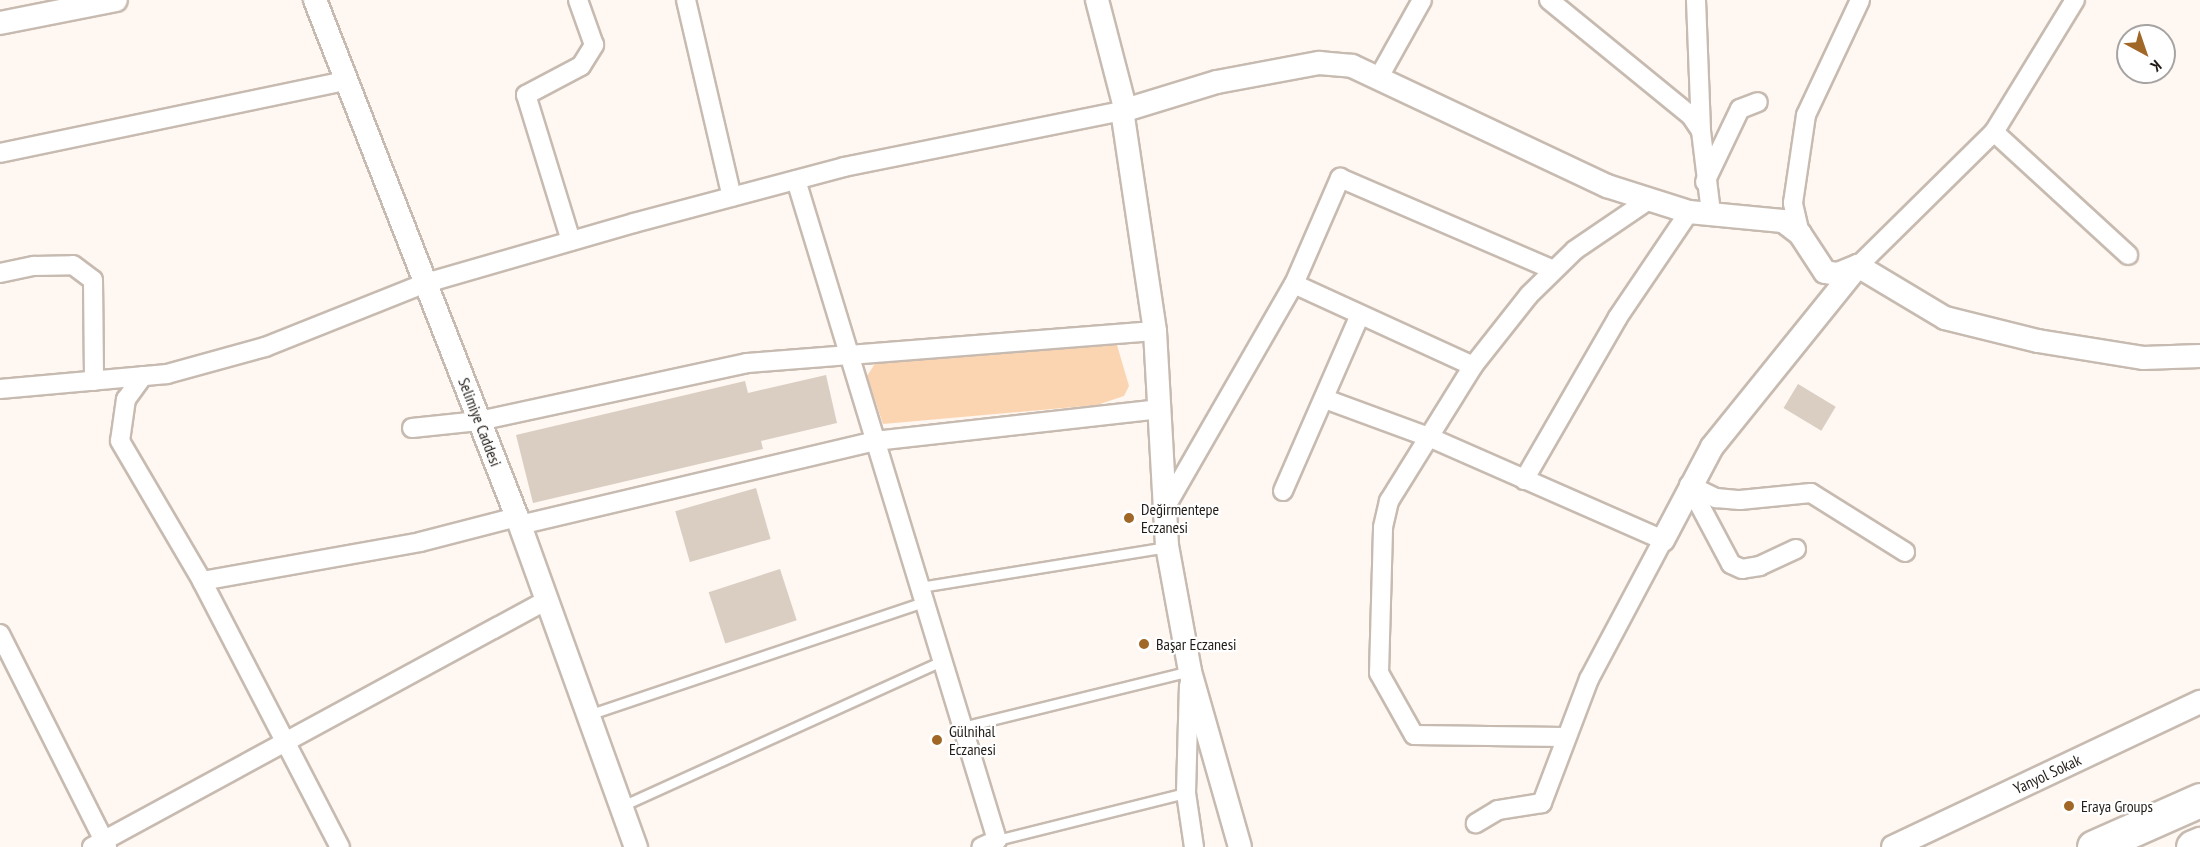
<!DOCTYPE html>
<html>
<head>
<meta charset="utf-8">
<style>
	body { margin:0 }
	#map { position:relative; width:2200px; height:847px; overflow:hidden; background:#fff7f1; font-family:"PT Sans Narrow",sans-serif }
	div>[style] { position:absolute }
	[style*='--x'] { left:calc(var(--x)*1px); top:calc(var(--y)*1px); width:calc(var(--w)*1px); rotate:calc(var(--a)*1deg) }
	.green>* { inset:0; background:#fbd5b2 }
	.building>* { inset:0; background:#dacec3; transform-origin:0 0 }
	.roads { filter:drop-shadow(2px 0 #c7bbb1) drop-shadow(-2px 0 #c7bbb1) drop-shadow(0 2px #c7bbb1) drop-shadow(0 -2px #c7bbb1) }
	.service>* { height:9px; margin:-4.5px; padding:0 4.5px; transform-origin:4.5px; border-radius:4.5px; background:#fff }
	.minor>* { height:18px; margin:-9px; padding:0 9px; transform-origin:9px; border-radius:9px; background:#fff }
	.tertiary>* { height:22px; margin:-11px; padding:0 11px; transform-origin:11px; border-radius:11px; background:#fff }
	.motorway>* { height:33px; margin:-16.5px; padding:0 16.5px; transform-origin:16.5px; border-radius:16.5px; background:#fff }
	.dots>* { width:16px; height:16px; translate:-50% -50%; box-sizing:border-box; border:3px solid #fff; border-radius:50% }
	span { translate:-50% -50%; white-space:nowrap; text-align:center; line-height:1.15; -webkit-text-stroke:4.5px #fff; paint-order:stroke }
	.street-label { font-size:16px; color:#211c18 }
	.poi-label { font-size:16px; color:#211c18 }
	.left { translate:0 -50%; text-align:left }
	.north { position:absolute; left:2116px; top:24px; width:60px; height:60px; box-sizing:border-box; background:#fff; border:2px solid #a6a4a3; border-radius:50%; rotate:140deg; font-size:16px; font-weight:700; line-height:24px; text-align:center; color:#211c18 }
	.north::after { content:''; display:block; margin:auto; width:21px; height:27px; background:#a16727; clip-path:polygon(50% 0,100% 100%,50% 72%,0 100%) }
</style>
</head>
<body>
<div id="map">
	<div class="green">
		<i style="clip-path:polygon(1117px 345px,1129px 386px,1124px 396px,1097px 405px,883px 424px,867px 376px,876px 362px)"></i>
	</div>
	<div class="building">
		<i style="clip-path:polygon(826px 375px,837px 423px,761px 441px,763px 449px,533px 503px,516px 435px,745px 381px,748px 393px)"></i>
		<i style="left:1798px;top:384px;width:44px;height:28px;rotate:31deg"></i>
		<i style="left:756px;top:488px;width:53px;height:84px;rotate:74deg"></i>
		<i style="left:780px;top:569px;width:54px;height:75px;rotate:72deg"></i>
	</div>
	<div class="roads">
		<div class="service">
			<i style="--x:920;--y:587;--w:249;--a:-9.2"></i>
			<i style="--x:588;--y:715;--w:354;--a:-18.6"></i>
			<i style="--x:962;--y:727;--w:235;--a:-13.8"></i>
			<i style="--x:622;--y:806;--w:351;--a:-24.4"></i>
			<i style="--x:997;--y:840;--w:195;--a:-14"></i>
		</div>
		<div class="minor">
			<i style="--x:686;--y:0;--w:202;--a:76.9"></i>
			<i style="--x:1549;--y:0;--w:183;--a:39.2"></i>
			<i style="--x:1691;--y:116;--w:18;--a:56"></i>
			<i style="--x:1701;--y:131;--w:83;--a:83"></i>
			<i style="--x:1696;--y:0;--w:130;--a:87.8"></i>
			<i style="--x:1379;--y:77;--w:88;--a:-60.8"></i>
			<i style="--x:1994;--y:132;--w:182;--a:42.5"></i>
			<i style="--x:0;--y:153;--w:353;--a:-11.8"></i>
			<i style="--x:796;--y:180;--w:690;--a:73.06"></i>
			<i style="--x:997;--y:840;--w:17;--a:156"></i>
			<i style="--x:1705;--y:182;--w:81;--a:-64.4"></i>
			<i style="--x:1740;--y:109;--w:19;--a:-21"></i>
			<i style="--x:1800;--y:234;--w:32;--a:-103"></i>
			<i style="--x:1793;--y:203;--w:89;--a:-81.6"></i>
			<i style="--x:1806;--y:115;--w:127;--a:-64.8"></i>
			<i style="--x:571;--y:241;--w:153;--a:-107.1"></i>
			<i style="--x:526;--y:95;--w:62;--a:-27.8"></i>
			<i style="--x:581;--y:66;--w:25;--a:-58"></i>
			<i style="--x:594;--y:45;--w:48;--a:-109.6"></i>
			<i style="--x:1858;--y:266;--w:191;--a:-44.6"></i>
			<i style="--x:1994;--y:132;--w:155;--a:-58.5"></i>
			<i style="--x:0;--y:273;--w:35;--a:-12"></i>
			<i style="--x:34;--y:266;--w:39;--a:-1"></i>
			<i style="--x:73;--y:265;--w:25;--a:37"></i>
			<i style="--x:93;--y:280;--w:101;--a:89.4"></i>
			<i style="--x:1294;--y:284;--w:197;--a:24.6"></i>
			<i style="--x:143;--y:376;--w:29;--a:126"></i>
			<i style="--x:126;--y:399;--w:42;--a:98.1"></i>
			<i style="--x:120;--y:441;--w:162;--a:59.6"></i>
			<i style="--x:202;--y:581;--w:300;--a:62.6"></i>
			<i style="--x:0;--y:389;--w:168;--a:-5.1"></i>
			<i style="--x:167;--y:374;--w:102;--a:-15.4"></i>
			<i style="--x:265;--y:347;--w:173;--a:-21.7"></i>
			<i style="--x:426;--y:283;--w:216;--a:-16.1"></i>
			<i style="--x:634;--y:223;--w:217;--a:-14.9"></i>
			<i style="--x:844;--y:167;--w:284;--a:-11.4"></i>
			<i style="--x:1325;--y:399;--w:113;--a:20.2"></i>
			<i style="--x:1431;--y:438;--w:253;--a:23.7"></i>
			<i style="--x:1663;--y:540;--w:157;--a:118"></i>
			<i style="--x:1589;--y:679;--w:133;--a:110.8"></i>
			<i style="--x:1542;--y:803;--w:45;--a:171"></i>
			<i style="--x:1498;--y:810;--w:26;--a:149"></i>
			<i style="--x:412;--y:428;--w:67;--a:-6"></i>
			<i style="--x:479;--y:421;--w:274;--a:-12.2"></i>
			<i style="--x:747;--y:363;--w:409;--a:-4.5"></i>
			<i style="--x:1524;--y:480;--w:188;--a:-60"></i>
			<i style="--x:1618;--y:317;--w:127;--a:-55.9"></i>
			<i style="--x:1283;--y:491;--w:192;--a:-66.4"></i>
			<i style="--x:1165;--y:508;--w:258;--a:-60.1"></i>
			<i style="--x:1294;--y:284;--w:116;--a:-66.5"></i>
			<i style="--x:1340;--y:178;--w:230;--a:23.3"></i>
			<i style="--x:520;--y:525;--w:365;--a:-13.3"></i>
			<i style="--x:875;--y:441;--w:287;--a:-6.4"></i>
			<i style="--x:1796;--y:549;--w:40;--a:155"></i>
			<i style="--x:1760;--y:566;--w:18;--a:171"></i>
			<i style="--x:1742;--y:569;--w:12;--a:-156"></i>
			<i style="--x:1731;--y:564;--w:89;--a:-118"></i>
			<i style="--x:1689;--y:485;--w:30;--a:26"></i>
			<i style="--x:1716;--y:498;--w:24;--a:5"></i>
			<i style="--x:1740;--y:500;--w:71;--a:-5.6"></i>
			<i style="--x:1811;--y:493;--w:111;--a:32.1"></i>
			<i style="--x:202;--y:581;--w:221;--a:-10.1"></i>
			<i style="--x:420;--y:542;--w:100;--a:-14.5"></i>
			<i style="--x:0;--y:634;--w:238;--a:63.3"></i>
			<i style="--x:1189;--y:685;--w:108;--a:91.6"></i>
			<i style="--x:1186;--y:793;--w:55;--a:81.6"></i>
			<i style="--x:1563;--y:737;--w:149;--a:-179.2"></i>
			<i style="--x:1414;--y:735;--w:71;--a:-119.4"></i>
			<i style="--x:1379;--y:673;--w:146;--a:-88.4"></i>
			<i style="--x:1383;--y:527;--w:27;--a:-77"></i>
			<i style="--x:1389;--y:501;--w:159;--a:-58.1"></i>
			<i style="--x:1473;--y:366;--w:90;--a:-51.7"></i>
			<i style="--x:1529;--y:295;--w:64;--a:-44.4"></i>
			<i style="--x:1575;--y:250;--w:87;--a:-34.2"></i>
			<i style="--x:92;--y:847;--w:518;--a:-28.5"></i>
		</div>
		<div class="tertiary">
			<i style="--x:315;--y:0;--w:555;--a:68.66"></i>
			<i style="--x:517;--y:517;--w:351;--a:70.2"></i>
			<i style="--x:1097;--y:0;--w:115;--a:75.4"></i>
			<i style="--x:0;--y:23;--w:118;--a:-11.2"></i>
			<i style="--x:1663;--y:540;--w:105;--a:-62.2"></i>
			<i style="--x:1712;--y:447;--w:233;--a:-51.1"></i>
			<i style="--x:1858;--y:266;--w:101;--a:30.9"></i>
			<i style="--x:1945;--y:318;--w:96;--a:13.9"></i>
			<i style="--x:2038;--y:341;--w:106;--a:9.2"></i>
			<i style="--x:2143;--y:358;--w:57;--a:-2"></i>
			<i style="--x:1240;--y:847;--w:183;--a:-105.9"></i>
			<i style="--x:1190;--y:671;--w:127;--a:-100.4"></i>
			<i style="--x:1167;--y:546;--w:215;--a:-93.2"></i>
			<i style="--x:1155;--y:331;--w:222;--a:-98.5"></i>
			<i style="--x:1122;--y:111;--w:99;--a:-17"></i>
			<i style="--x:1217;--y:82;--w:104;--a:-10.6"></i>
			<i style="--x:1319;--y:63;--w:33;--a:5"></i>
			<i style="--x:1352;--y:66;--w:282;--a:25.2"></i>
			<i style="--x:1607;--y:186;--w:86;--a:17.6"></i>
			<i style="--x:1689;--y:212;--w:94;--a:5.5"></i>
			<i style="--x:1783;--y:221;--w:21;--a:37"></i>
			<i style="--x:1800;--y:234;--w:45;--a:56.7"></i>
			<i style="--x:1825;--y:272;--w:13;--a:9"></i>
			<i style="--x:1838;--y:274;--w:22;--a:-22"></i>
			<i style="--x:1893;--y:847;--w:340;--a:-25.3"></i>
		</div>
		<div class="motorway">
			<i style="--x:2094;--y:847;--w:116;--a:-23.9"></i>
			<i style="--x:2193;--y:847;--w:8;--a:-23"></i>
		</div>
	</div>
	<div class="dots">
		<i style="left:1129px;top:518px;background:#a16727"></i>
		<i style="left:1144px;top:644px;background:#a16727"></i>
		<i style="left:937px;top:740px;background:#a16727"></i>
		<i style="left:2069px;top:806px;background:#a16727"></i>
	</div>
	<div class="street-label">
		<span style="left:480px;top:422px;rotate:69deg">Selimiye Caddesi</span>
		<span style="left:2047px;top:774px;rotate:-25deg">Yanyol Sokak</span>
	</div>
	<div class="poi-label">
		<span class="left" style="left:1141px;top:518px">Değirmentepe<br>Eczanesi</span>
		<span class="left" style="left:1156px;top:644px">Başar Eczanesi</span>
		<span class="left" style="left:949px;top:740px">Gülnihal<br>Eczanesi</span>
		<span class="left" style="left:2081px;top:806px">Eraya Groups</span>
	</div>
	<div class="north">K</div>
</div>
</body>
</html>
